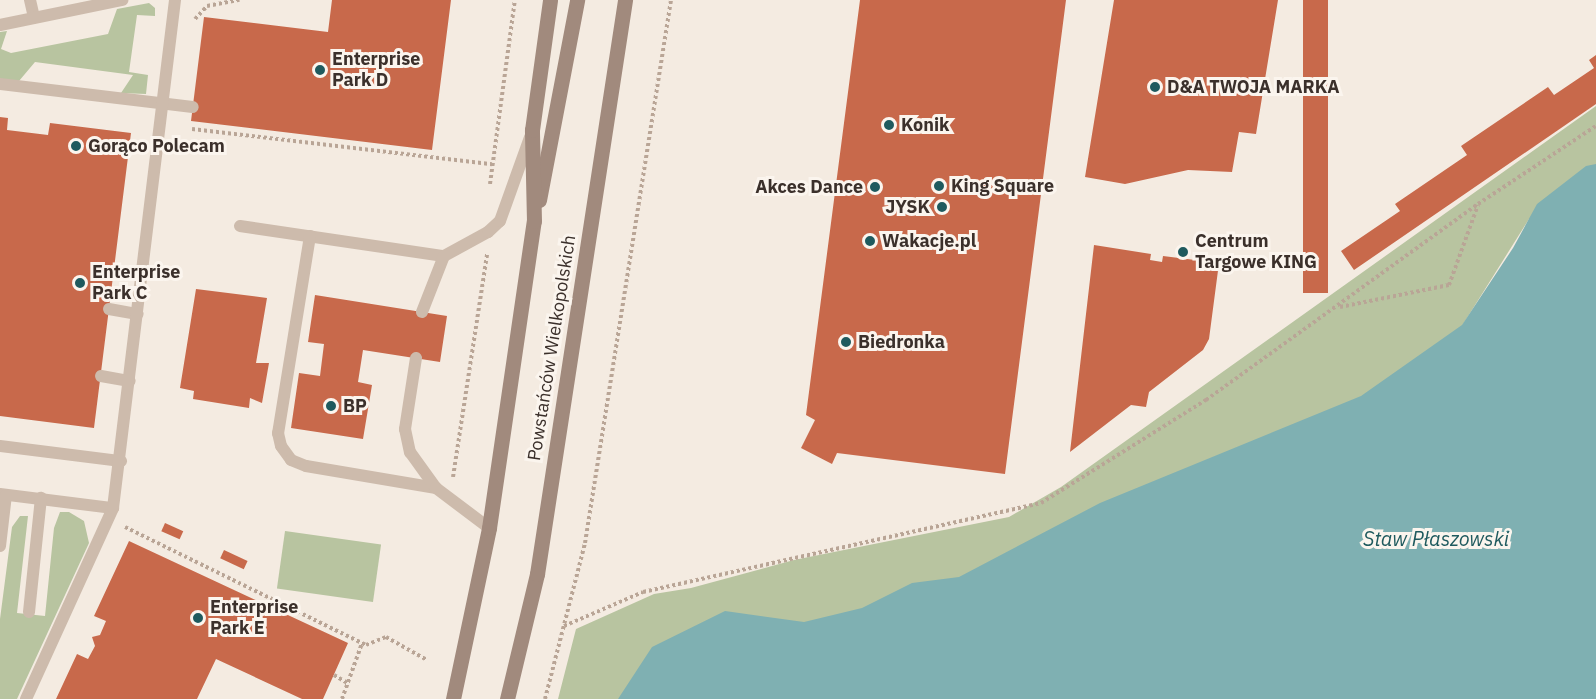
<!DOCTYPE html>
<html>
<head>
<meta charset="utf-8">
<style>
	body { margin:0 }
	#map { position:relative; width:1596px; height:699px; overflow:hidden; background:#f4ebe1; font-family:"IBM Plex Sans",sans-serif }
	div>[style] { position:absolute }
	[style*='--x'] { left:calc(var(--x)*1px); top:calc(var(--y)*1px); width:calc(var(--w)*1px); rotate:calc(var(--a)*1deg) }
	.green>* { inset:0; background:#b8c4a0; transform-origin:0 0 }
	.water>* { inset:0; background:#7fb0b2 }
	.building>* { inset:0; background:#c8694b; transform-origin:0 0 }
	.path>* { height:4px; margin-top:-2px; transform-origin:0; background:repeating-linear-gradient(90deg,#b9a596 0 3px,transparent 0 6px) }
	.lane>* { height:12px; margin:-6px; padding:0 6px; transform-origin:6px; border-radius:6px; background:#cdbbac }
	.secondary>* { height:15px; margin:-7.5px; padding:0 7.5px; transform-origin:7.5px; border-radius:7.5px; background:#a18a7d }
	.dots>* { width:16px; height:16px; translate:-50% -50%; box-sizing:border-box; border:3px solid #fbf5ee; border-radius:50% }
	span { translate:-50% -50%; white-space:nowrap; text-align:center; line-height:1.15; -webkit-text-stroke:6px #fbf5ee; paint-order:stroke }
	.poi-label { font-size:18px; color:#3b302b; font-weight:700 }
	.left { translate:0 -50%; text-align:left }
	.right { translate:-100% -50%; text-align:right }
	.street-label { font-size:18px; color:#3b302b }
	.water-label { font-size:20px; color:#1f5a5e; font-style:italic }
</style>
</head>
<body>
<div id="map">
	<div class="green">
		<i style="clip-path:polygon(149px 3px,155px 8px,155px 16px,137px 15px,129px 72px,148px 75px,146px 94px,121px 93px,133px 75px,35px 62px,19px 81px,0 79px,0 32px,7px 31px,1px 49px,11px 53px,108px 34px,117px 9px)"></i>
		<i style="clip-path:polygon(1596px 106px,1596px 251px,1529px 219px,1408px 412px,644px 699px,558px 699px,576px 629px,654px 594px,691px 588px,794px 560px,1009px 517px,1061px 487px)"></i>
		<i style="clip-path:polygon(60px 512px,69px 512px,84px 521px,89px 543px,17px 699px,0 699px,0 619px,12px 527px,20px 516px,28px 516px,17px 613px,45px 616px,54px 528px)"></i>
		<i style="left:285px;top:531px;width:97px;height:58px;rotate:8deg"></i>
	</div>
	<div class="water">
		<i style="clip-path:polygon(1596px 164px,1596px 699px,618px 699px,652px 647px,725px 611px,804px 622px,862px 608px,912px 583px,959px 577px,1100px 503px,1361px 396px,1462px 325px,1513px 248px,1537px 204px,1586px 166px)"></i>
	</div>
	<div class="building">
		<i style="clip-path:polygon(332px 0,451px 0,432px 150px,191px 121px,204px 17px,328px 32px)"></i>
		<i style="clip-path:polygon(860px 0,1066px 0,1005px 474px,837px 453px,832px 464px,801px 448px,815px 420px,806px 415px)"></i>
		<i style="clip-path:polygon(1114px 0,1278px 0,1256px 134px,1239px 132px,1232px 172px,1188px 170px,1125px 184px,1085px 177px)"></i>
		<i style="left:1303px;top:0;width:25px;height:293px"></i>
		<i style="clip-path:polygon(1596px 55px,1596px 104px,1354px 270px,1341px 251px,1400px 211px,1395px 204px,1467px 155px,1461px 146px,1548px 87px,1554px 95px,1594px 68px,1589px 60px)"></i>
		<i style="clip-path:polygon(0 117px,8px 118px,7px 130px,48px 135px,50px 123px,131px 133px,94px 428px,0 416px)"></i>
		<i style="clip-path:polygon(1094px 245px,1151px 254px,1150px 260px,1162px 262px,1163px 256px,1219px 263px,1209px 339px,1203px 350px,1149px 392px,1146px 407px,1131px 405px,1070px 452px)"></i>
		<i style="clip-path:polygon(196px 289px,267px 298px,256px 363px,269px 363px,262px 403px,250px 398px,249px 408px,193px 399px,194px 391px,180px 388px)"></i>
		<i style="clip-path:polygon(315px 295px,447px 316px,440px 362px,363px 350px,358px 382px,372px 385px,363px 439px,291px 428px,299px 373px,320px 376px,324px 344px,308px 342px)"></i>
		<i style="left:165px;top:523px;width:20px;height:9px;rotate:24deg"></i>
		<i style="clip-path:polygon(129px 541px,348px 643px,323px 699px,302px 699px,216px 659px,197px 699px,56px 699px,77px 654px,88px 659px,95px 646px,92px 637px,100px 635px,106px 621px,94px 616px)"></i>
		<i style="left:224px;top:550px;width:26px;height:9px;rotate:25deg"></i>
	</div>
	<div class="path">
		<i style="--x:195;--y:19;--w:18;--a:-47"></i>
		<i style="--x:207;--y:6;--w:33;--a:-11"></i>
		<i style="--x:192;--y:129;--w:302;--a:6.7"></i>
		<i style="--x:490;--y:184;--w:186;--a:-82.3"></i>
		<i style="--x:1340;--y:307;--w:111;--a:-11.4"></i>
		<i style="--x:1449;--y:285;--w:85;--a:-70.1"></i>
		<i style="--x:453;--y:477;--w:226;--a:-81.3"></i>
		<i style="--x:125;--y:527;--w:268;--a:26.1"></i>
		<i style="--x:366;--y:645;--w:22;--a:-22"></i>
		<i style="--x:386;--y:637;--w:47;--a:29.3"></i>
		<i style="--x:564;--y:626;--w:86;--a:-23.3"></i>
		<i style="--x:643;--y:592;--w:408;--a:-12.6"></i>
		<i style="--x:1041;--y:503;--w:195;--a:-32"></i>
		<i style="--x:1206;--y:400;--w:335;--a:-35.8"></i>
		<i style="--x:1478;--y:204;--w:141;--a:-33.5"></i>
		<i style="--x:334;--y:675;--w:17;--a:31"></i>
		<i style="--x:342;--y:699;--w:59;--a:-70.3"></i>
		<i style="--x:545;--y:699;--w:161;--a:-75.6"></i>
		<i style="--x:585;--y:543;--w:550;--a:-81"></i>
	</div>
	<div class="lane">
		<i style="--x:30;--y:0;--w:18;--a:77"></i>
		<i style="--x:0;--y:25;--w:125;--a:-11.6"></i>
		<i style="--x:0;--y:84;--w:194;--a:6.8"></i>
		<i style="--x:240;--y:226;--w:206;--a:8.4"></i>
		<i style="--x:310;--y:236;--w:200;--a:99.2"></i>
		<i style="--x:278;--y:433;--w:13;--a:77"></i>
		<i style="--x:281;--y:446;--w:17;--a:54"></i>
		<i style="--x:291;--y:460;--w:16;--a:22"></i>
		<i style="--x:306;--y:466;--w:132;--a:9.6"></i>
		<i style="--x:109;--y:309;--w:29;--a:10"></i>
		<i style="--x:422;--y:312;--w:60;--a:-68.6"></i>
		<i style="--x:444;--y:256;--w:50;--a:-28.6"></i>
		<i style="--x:488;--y:232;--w:16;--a:-43"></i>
		<i style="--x:500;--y:221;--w:89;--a:-70.3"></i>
		<i style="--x:416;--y:358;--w:72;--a:98.8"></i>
		<i style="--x:405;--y:429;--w:24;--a:78"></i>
		<i style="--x:410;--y:452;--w:44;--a:54.2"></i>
		<i style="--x:436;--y:488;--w:66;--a:37"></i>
		<i style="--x:101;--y:376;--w:29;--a:10"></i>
		<i style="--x:0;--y:446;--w:122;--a:7.1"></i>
		<i style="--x:0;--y:494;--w:114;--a:7.1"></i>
		<i style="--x:0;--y:546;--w:51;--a:-83.3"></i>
		<i style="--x:29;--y:612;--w:115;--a:-84"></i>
		<i style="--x:26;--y:699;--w:210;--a:-65.5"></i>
		<i style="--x:113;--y:508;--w:512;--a:-83.04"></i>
	</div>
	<div class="secondary">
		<i style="--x:539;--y:200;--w:204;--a:-79.2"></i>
		<i style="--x:453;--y:699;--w:175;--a:-78.1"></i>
		<i style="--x:489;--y:528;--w:310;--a:-81.7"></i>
		<i style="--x:534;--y:221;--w:91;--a:-91.3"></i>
		<i style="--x:532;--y:130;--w:131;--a:-82.1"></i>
		<i style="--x:507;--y:699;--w:129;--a:-76.5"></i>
		<i style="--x:537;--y:574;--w:581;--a:-81.28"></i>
	</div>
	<div class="dots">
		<i style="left:320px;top:70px;background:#1f5a5e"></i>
		<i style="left:1155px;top:87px;background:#1f5a5e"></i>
		<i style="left:889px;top:125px;background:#1f5a5e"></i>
		<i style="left:76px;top:146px;background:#1f5a5e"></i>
		<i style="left:939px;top:186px;background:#1f5a5e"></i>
		<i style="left:875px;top:187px;background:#1f5a5e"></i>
		<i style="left:942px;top:207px;background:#1f5a5e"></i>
		<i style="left:870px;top:241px;background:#1f5a5e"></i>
		<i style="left:1183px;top:252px;background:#1f5a5e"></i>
		<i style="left:80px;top:283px;background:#1f5a5e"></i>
		<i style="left:846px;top:342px;background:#1f5a5e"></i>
		<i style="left:331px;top:406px;background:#1f5a5e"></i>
		<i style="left:198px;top:618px;background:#1f5a5e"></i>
	</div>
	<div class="poi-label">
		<span class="left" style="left:332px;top:70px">Enterprise<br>Park D</span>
		<span class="left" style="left:1167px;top:87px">D&amp;A TWOJA MARKA</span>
		<span class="left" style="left:901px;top:125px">Konik</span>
		<span class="left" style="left:88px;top:146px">Gorąco Polecam</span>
		<span class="left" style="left:951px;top:186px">King Square</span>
		<span class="right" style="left:863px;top:187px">Akces Dance</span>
		<span class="right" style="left:930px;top:207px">JYSK</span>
		<span class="left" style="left:882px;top:241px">Wakacje.pl</span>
		<span class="left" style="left:1195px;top:252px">Centrum<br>Targowe KING</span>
		<span class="left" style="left:92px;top:283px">Enterprise<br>Park C</span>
		<span class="left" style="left:858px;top:342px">Biedronka</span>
		<span class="left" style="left:343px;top:406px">BP</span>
		<span class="left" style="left:210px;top:618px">Enterprise<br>Park E</span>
	</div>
	<div class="street-label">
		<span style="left:552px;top:348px;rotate:-81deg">Powstańców Wielkopolskich</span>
	</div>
	<div class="water-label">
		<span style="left:1436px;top:538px">Staw Płaszowski</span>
	</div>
</div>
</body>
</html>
